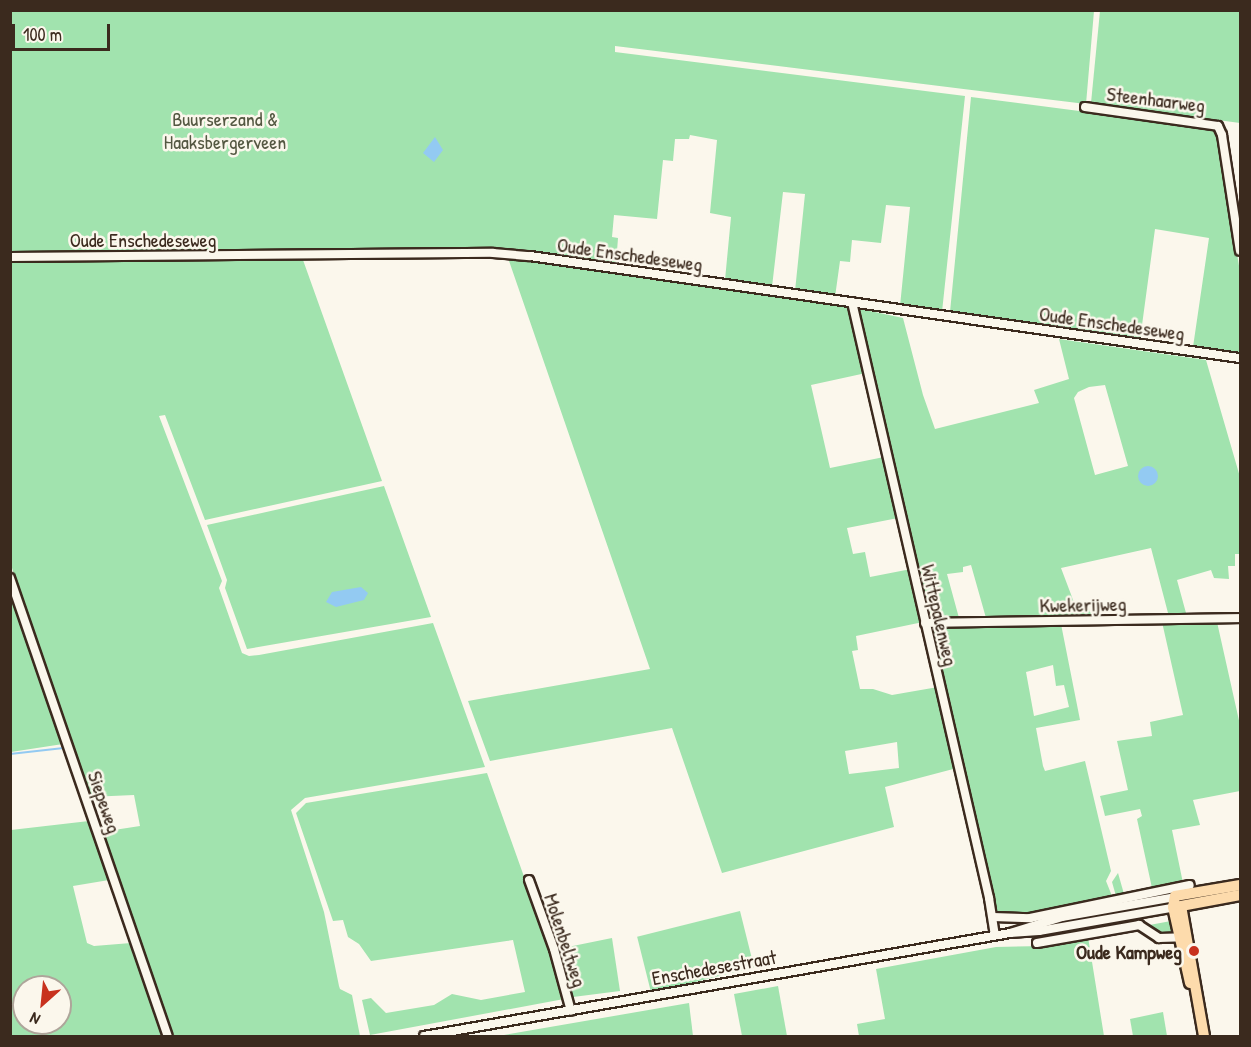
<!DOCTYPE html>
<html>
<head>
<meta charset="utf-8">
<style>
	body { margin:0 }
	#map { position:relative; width:1251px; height:1047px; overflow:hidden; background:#fbf7ec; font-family:"Patrick Hand",sans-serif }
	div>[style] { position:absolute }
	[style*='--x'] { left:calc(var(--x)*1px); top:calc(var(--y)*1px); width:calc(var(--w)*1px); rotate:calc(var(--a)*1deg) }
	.green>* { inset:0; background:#a1e3ae; transform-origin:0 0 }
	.water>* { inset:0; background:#93caf2 }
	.round { border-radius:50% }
	.stream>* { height:2px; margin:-1px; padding:0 1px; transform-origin:1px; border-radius:1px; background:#93caf2 }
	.roads { filter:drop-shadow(2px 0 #3b2a1e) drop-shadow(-2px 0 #3b2a1e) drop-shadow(0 2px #3b2a1e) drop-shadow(0 -2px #3b2a1e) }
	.minor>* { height:8px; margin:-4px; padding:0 4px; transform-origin:4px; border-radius:4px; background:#fbf7ec }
	.major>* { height:10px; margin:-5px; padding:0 5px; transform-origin:5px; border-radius:5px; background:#fddbac }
	.dots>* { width:16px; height:16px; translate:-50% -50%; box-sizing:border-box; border:3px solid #fbf7ec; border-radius:50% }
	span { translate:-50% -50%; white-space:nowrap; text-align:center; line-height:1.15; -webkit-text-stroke:5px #fbf7ec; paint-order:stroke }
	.street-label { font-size:20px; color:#3b2a1e }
	.park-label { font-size:20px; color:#545842 }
	.poi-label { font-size:20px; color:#3b2a1e; font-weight:700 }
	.right { translate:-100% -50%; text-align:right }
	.frame { position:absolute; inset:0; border:12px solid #3b2a1e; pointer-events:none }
	.north { position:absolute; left:12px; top:975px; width:60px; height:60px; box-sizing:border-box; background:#fbf7ec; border:2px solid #aea59a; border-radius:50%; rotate:207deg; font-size:16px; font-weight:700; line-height:24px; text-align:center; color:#3b2a1e }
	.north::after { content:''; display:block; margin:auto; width:21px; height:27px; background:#c8321e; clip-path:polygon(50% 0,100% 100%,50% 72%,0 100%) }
	.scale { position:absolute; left:12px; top:24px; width:98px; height:27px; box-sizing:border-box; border:3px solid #3b2a1e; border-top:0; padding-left:8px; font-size:18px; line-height:21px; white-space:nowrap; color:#3b2a1e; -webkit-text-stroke:4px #fbf7ec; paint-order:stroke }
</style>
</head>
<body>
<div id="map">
	<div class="green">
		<i style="clip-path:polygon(10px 11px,1094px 11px,1086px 104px,615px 46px,615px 52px,965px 96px,942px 312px,900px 306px,910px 207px,886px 205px,881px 243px,852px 240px,850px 262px,840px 261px,835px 297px,795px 291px,805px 194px,783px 192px,772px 287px,725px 280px,731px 217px,710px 213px,717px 140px,690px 135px,689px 139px,675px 139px,673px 161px,663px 160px,657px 219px,614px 215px,612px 237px,618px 238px,616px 265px,542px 254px,344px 250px,11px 252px)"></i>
		<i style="clip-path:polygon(1100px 11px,1240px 11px,1240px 123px,1091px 103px)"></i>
		<i style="clip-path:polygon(971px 97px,1217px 129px,1240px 272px,1240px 354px,1193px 347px,1209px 238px,1155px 229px,1140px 340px,950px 312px)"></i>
		<i style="clip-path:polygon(evenodd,508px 258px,850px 307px,866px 373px,811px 385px,830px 468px,884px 457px,898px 518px,847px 528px,853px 554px,865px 552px,870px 577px,911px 569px,923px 622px,856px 636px,858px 650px,852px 651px,860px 689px,873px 689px,892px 695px,938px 687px,957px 768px,885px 787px,894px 827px,722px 873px,672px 728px,490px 761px,468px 701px,650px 669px,508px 258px,897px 742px,899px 768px,849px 774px,845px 751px,897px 742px)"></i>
		<i style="clip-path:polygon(10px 260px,303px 260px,382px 481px,205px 520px,165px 415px,159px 416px,222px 581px,219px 588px,242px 653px,249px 656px,259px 655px,433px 623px,485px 767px,305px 798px,291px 810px,324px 912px,339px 986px,340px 989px,352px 995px,360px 1036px,170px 1036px,101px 832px,140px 826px,134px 795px,89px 797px,11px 565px)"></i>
		<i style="clip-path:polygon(evenodd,856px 308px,903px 318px,923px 395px,935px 429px,1039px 403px,1034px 390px,1069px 379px,1059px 339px,1206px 360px,1240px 477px,1240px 554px,1235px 554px,1235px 566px,1228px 566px,1229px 579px,1214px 578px,1211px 570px,1177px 580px,1186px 613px,1168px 613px,1151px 548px,1061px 568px,1075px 605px,1079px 608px,1088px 607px,1091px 614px,986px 618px,971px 565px,963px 567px,963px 572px,947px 574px,959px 618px,931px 617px,856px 308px,1105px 385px,1128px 466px,1095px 475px,1074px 398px,1078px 392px,1089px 387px,1105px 385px)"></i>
		<i style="clip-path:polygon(384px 486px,431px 617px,247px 649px,225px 588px,227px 580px,207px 525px)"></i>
		<i style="clip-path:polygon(10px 588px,31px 650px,63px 744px,11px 752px)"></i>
		<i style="clip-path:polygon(1162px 622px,1217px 622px,1240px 725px,1240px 791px,1193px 800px,1200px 825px,1172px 830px,1183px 883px,1152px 888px,1137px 819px,1142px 816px,1140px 809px,1105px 816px,1100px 796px,1128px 790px,1117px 741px,1152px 736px,1150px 722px,1183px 715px)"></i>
		<i style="clip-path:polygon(evenodd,1061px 624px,1080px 720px,1036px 728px,1043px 766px,1045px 771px,1085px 761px,1111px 871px,1106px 881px,1112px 896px,1041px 912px,1013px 915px,999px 913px,994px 911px,984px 852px,932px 630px,938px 625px,1061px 624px,1053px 665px,1056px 686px,1064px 685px,1069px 707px,1034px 716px,1026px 672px,1053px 665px)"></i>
		<i style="clip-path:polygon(487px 773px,547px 941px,564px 999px,370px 1035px,362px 1000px,371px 998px,386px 1013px,434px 1005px,452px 994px,481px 1000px,525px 992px,513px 940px,371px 961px,359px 944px,348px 937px,343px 920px,333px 921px,296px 813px,306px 803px)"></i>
		<i style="clip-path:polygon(evenodd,89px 821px,109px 880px,73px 886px,87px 943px,94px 946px,131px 943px,162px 1036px,11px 1036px,11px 830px,89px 821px,24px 987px,60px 987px,60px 1023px,24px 1023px,24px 987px)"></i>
		<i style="clip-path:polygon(1118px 873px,1124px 894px,1116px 896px,1112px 882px)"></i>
		<i style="left:740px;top:911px;width:58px;height:106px;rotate:76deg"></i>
		<i style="clip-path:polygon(1171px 921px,1175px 927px,1172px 933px,1164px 936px,1144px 926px)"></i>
		<i style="clip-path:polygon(1088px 937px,1104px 1036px,859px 1036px,857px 1024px,885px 1019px,876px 969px,996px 947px,1045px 946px)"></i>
		<i style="clip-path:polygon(612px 938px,620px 991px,573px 997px,558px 949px)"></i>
		<i style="clip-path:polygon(778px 986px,787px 1036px,742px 1036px,734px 994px)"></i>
		<i style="clip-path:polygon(689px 1003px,693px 1036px,498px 1036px)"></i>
		<i style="clip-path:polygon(1163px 1012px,1167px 1036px,1133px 1036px,1130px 1019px)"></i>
	</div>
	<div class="water">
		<i style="clip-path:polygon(435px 137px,443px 150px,434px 162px,423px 153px)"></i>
		<i class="round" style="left:1138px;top:466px;width:20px;height:20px"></i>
		<i style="clip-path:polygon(361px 587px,368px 593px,364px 600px,336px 607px,326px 602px,332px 592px)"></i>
	</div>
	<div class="stream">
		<i style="--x:10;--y:754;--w:54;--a:-6.3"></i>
	</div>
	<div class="roads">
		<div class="minor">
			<i style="--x:1085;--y:107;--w:134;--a:8.1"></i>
			<i style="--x:1218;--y:126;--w:10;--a:66"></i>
			<i style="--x:1222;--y:135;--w:117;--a:81.2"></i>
			<i style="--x:10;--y:257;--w:483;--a:-0.5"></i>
			<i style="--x:493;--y:253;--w:37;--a:5"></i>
			<i style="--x:530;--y:256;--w:717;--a:8.18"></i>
			<i style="--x:852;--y:302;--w:612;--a:77.05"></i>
			<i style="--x:989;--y:898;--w:37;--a:81"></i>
			<i style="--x:10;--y:578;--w:484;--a:71"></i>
			<i style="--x:925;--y:623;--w:315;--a:-0.9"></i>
			<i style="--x:529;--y:880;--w:73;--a:70.1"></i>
			<i style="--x:554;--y:949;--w:64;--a:74.7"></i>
			<i style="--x:993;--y:917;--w:37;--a:2"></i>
			<i style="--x:1030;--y:918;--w:163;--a:-11.7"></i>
			<i style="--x:1010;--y:933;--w:29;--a:-4"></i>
			<i style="--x:1039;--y:931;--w:139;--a:-9.9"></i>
			<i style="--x:1037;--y:943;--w:104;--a:-10"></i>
			<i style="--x:1139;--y:925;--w:24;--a:33"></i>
			<i style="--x:1159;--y:938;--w:24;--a:-2"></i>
			<i style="--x:424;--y:1036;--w:595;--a:-9.97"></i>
			<i style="--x:1010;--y:933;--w:54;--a:-17.1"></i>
			<i style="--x:1062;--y:917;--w:116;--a:-10"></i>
		</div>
		<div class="major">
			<i style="--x:1190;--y:983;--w:78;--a:-102.6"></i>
			<i style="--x:1173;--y:907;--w:11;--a:-80"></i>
			<i style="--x:1175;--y:896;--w:66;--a:-9.6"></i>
			<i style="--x:1204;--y:1036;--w:132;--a:-100"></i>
			<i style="--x:1181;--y:906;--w:60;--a:-10.6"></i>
		</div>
	</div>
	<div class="dots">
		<i style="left:1194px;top:951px;background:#c8321e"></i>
	</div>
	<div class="street-label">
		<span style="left:1156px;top:99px;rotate:7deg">Steenhaarweg</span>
		<span style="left:143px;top:239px">Oude Enschedeseweg</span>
		<span style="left:630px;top:254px;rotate:8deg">Oude Enschedeseweg</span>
		<span style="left:1112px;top:323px;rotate:8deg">Oude Enschedeseweg</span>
		<span style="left:1083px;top:604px;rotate:-1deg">Kwekerijweg</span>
		<span style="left:940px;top:615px;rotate:77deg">Wittepalenweg</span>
		<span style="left:105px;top:802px;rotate:71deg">Siepeweg</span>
		<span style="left:566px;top:940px;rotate:72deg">Molenbeltweg</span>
		<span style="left:714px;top:967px;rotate:-10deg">Enschedesestraat</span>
	</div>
	<div class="park-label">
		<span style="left:225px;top:130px">Buurserzand &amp;<br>Haaksbergerveen</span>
	</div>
	<div class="poi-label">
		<span class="right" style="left:1182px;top:951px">Oude Kampweg</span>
	</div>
	<div class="frame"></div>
	<div class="north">N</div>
	<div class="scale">100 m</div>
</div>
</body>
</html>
